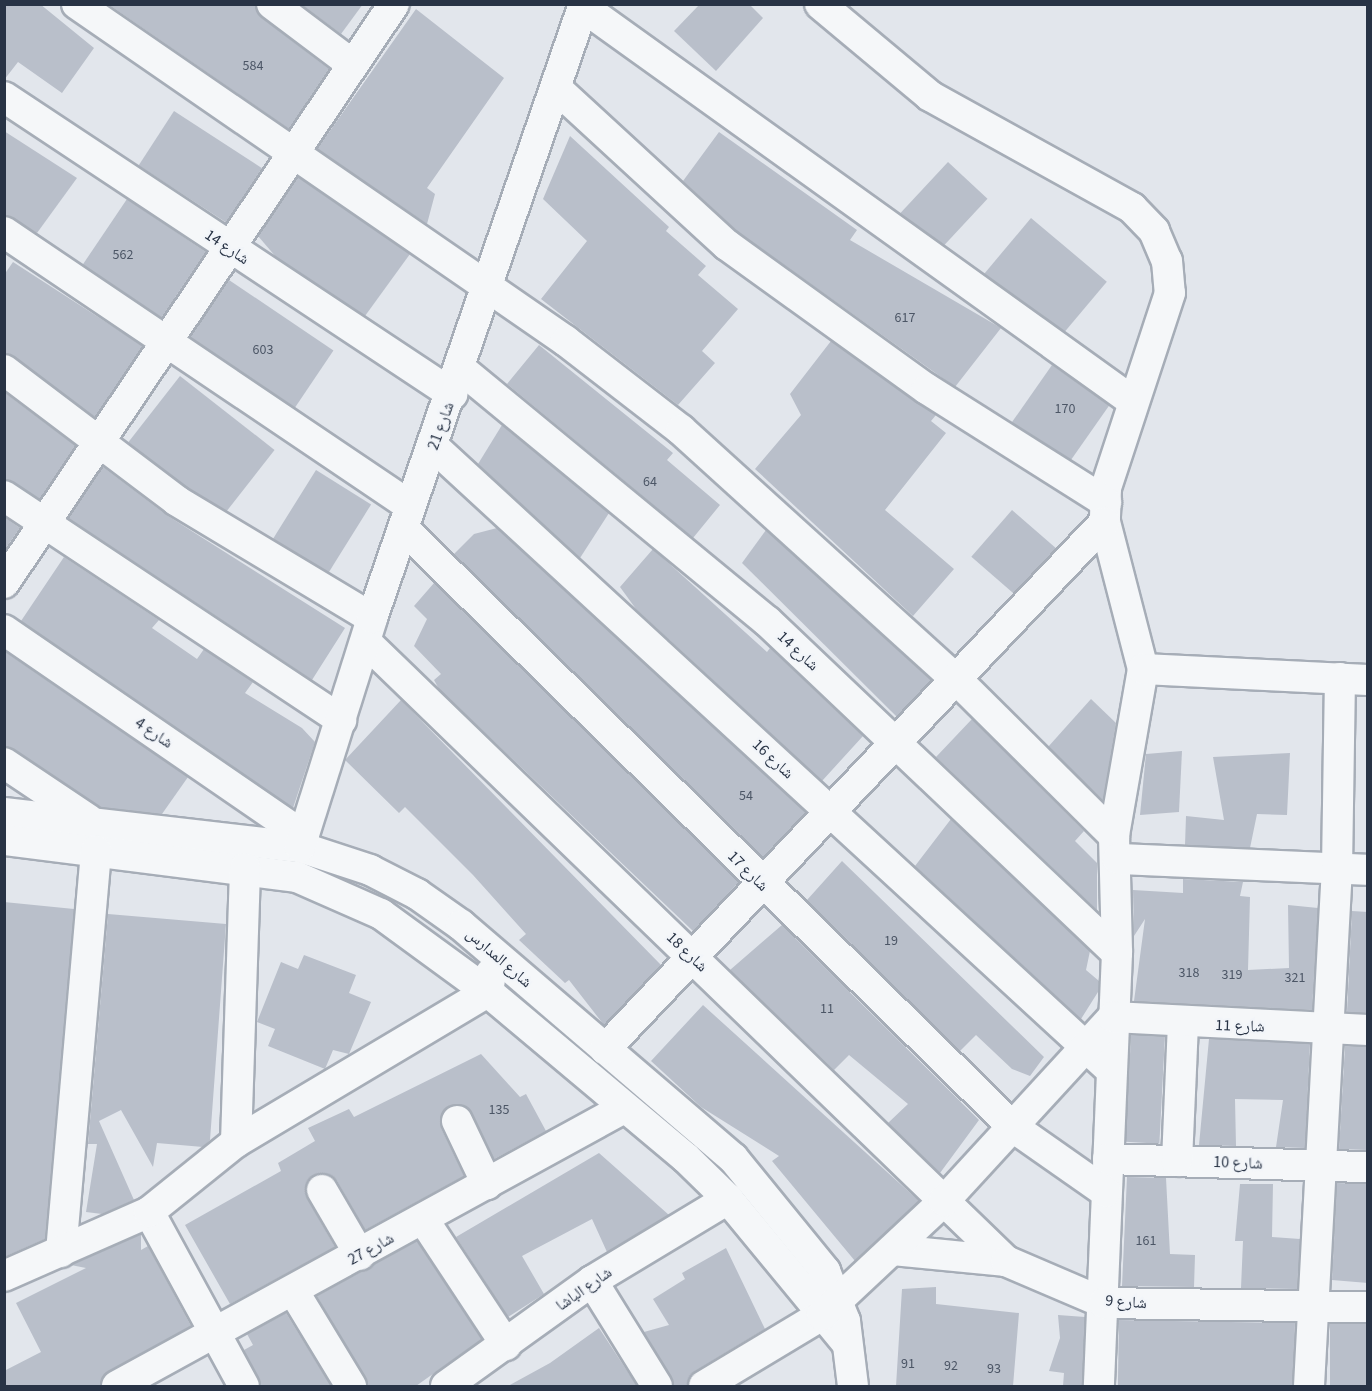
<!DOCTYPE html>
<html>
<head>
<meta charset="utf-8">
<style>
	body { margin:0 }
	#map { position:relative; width:1372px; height:1391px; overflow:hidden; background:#e2e6ec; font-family:"Source Sans 3","Noto Naskh Arabic",sans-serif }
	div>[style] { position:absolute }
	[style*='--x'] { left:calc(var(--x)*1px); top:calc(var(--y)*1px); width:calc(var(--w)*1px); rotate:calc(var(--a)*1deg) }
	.building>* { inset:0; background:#b9bfca; transform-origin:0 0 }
	.roads { filter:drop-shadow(2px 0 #a6adb7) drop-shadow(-2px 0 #a6adb7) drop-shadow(0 2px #a6adb7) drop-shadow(0 -2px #a6adb7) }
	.minor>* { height:30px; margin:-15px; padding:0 15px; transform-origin:15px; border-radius:15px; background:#f5f7f9 }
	span { translate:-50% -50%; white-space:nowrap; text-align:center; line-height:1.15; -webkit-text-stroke:4.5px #f2f5f9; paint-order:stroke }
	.number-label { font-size:14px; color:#4c5666 }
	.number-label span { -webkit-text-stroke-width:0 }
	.street-label { font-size:16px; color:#283345 }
	.frame { position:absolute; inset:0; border:6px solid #283345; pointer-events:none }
</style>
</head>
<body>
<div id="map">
	<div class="building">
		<i style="clip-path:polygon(4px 4px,40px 4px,94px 48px,62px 93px,18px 62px,4px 80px)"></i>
		<i style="clip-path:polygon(108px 4px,255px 4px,262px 18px,329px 69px,289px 129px)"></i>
		<i style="clip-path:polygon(301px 4px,363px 4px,341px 34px)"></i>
		<i style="clip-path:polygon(700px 4px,749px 4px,763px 18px,716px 71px,674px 31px)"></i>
		<i style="clip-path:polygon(416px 9px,504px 78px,427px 188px,435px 194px,427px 224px,317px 149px)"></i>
		<i style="left:174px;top:111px;width:105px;height:65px;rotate:33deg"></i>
		<i style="clip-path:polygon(4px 131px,77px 178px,37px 233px,4px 215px)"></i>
		<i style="clip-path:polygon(719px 132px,857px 230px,850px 240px,1001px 328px,955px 387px,738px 232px,683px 181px)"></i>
		<i style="clip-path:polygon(570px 136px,669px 227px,666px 231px,706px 266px,698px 275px,738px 309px,702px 351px,715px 363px,678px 405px,541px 299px,587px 241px,543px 199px)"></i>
		<i style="left:948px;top:162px;width:54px;height:70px;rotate:43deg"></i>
		<i style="clip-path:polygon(298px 177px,410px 254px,365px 316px,276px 257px,258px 236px)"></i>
		<i style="left:127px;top:199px;width:95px;height:79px;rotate:34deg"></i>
		<i style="left:1031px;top:218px;width:99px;height:73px;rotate:40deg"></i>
		<i style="clip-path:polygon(13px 262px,143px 346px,95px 417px,4px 353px,4px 275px)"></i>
		<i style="left:229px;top:280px;width:126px;height:69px;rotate:34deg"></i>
		<i style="clip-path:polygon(831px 341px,936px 415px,931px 421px,946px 433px,885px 510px,954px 569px,913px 616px,755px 469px,801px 415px,790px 394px)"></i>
		<i style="clip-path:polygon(539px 345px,673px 453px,667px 460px,720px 505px,693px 538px,507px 384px)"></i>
		<i style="left:1052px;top:365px;width:70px;height:70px;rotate:35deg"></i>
		<i style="left:180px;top:376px;width:120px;height:84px;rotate:38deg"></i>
		<i style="clip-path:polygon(4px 392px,76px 446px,40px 499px,4px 479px)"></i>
		<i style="clip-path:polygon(502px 425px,609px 513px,580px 558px,478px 464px)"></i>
		<i style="clip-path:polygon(103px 467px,168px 516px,345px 628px,312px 680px,68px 518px)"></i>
		<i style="left:316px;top:470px;width:65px;height:81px;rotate:32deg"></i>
		<i style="left:1012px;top:510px;width:58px;height:62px;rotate:41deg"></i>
		<i style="clip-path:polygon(4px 517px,20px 528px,4px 551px)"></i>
		<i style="clip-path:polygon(497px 528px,806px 812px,763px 857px,454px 554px,474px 534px)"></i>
		<i style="clip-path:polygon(766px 530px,931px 680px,897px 717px,742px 563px)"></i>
		<i style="clip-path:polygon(653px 549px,767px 652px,770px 648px,863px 736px,822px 781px,636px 609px,620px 587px)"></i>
		<i style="clip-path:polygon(64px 557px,159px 620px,152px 628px,197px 659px,204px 649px,253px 682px,245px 693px,302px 728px,315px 742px,293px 808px,21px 621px)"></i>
		<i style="clip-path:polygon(434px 583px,739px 882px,693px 931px,439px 689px,434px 680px,441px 674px,414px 646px,427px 619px,414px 606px)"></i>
		<i style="clip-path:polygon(4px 651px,188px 777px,162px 814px,100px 807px,4px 746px)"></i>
		<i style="clip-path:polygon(1091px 699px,1116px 723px,1103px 800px,1048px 747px)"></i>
		<i style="clip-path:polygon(401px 700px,661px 965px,604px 1025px,569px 980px,565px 983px,519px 940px,526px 934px,473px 875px,405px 807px,399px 813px,345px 760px)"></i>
		<i style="clip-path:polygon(972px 719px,1084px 831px,1075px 841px,1097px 863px,1097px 910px,936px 757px)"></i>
		<i style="clip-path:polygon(1182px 751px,1179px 812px,1140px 815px,1146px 754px)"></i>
		<i style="clip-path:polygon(1290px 753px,1287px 815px,1257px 814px,1250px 848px,1185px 845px,1186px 816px,1224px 820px,1213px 757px)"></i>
		<i style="clip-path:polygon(951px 819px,1090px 951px,1086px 970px,1099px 981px,1098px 992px,1081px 1019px,915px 866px)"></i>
		<i style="clip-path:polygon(842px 861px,1044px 1057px,1030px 1076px,1012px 1069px,976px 1035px,960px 1051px,807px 900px)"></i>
		<i style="clip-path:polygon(1183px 879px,1243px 882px,1240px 896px,1250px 897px,1248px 970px,1289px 968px,1288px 905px,1318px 908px,1312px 1010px,1134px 1001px,1145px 919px,1134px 936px,1133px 890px,1183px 893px)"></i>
		<i style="clip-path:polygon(4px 902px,74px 909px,45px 1239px,4px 1257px)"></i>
		<i style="clip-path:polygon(1352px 911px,1368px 912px,1368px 1013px,1347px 1012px)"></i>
		<i style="clip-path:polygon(108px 914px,226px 924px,210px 1140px,203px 1147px,157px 1143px,153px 1167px,121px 1110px,99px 1121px,134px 1200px,102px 1214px,86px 1212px,97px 1144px,88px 1144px)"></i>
		<i style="clip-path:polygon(782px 925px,979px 1120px,940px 1173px,888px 1123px,908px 1104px,849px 1055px,834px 1070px,730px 970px)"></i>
		<i style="clip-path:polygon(304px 955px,356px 975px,349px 993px,371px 1002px,349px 1054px,333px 1050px,325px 1069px,268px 1046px,275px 1029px,257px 1022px,281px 962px,298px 969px)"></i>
		<i style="clip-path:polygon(703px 1005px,919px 1201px,855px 1261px,772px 1161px,779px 1156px,701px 1107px,651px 1061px)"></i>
		<i style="left:1131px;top:1035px;width:34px;height:107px;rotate:3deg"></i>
		<i style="clip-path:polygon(1209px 1039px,1310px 1044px,1305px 1148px,1276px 1147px,1283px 1100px,1235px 1099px,1236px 1146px,1199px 1145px)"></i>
		<i style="clip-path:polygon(1345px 1046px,1368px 1047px,1368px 1150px,1339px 1149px)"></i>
		<i style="clip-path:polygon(481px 1054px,520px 1097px,526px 1094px,546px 1131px,494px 1159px,472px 1113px,459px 1104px,449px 1106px,441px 1128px,464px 1176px,365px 1230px,337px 1181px,314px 1175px,307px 1182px,307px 1198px,335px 1247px,230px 1304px,185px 1225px,281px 1171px,278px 1163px,315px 1141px,308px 1128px,349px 1109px,354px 1117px)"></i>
		<i style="clip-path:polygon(599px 1153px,669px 1215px,607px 1252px,592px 1219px,522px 1256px,544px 1294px,508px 1317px,456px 1237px)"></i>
		<i style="clip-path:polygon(1127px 1177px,1166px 1178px,1170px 1254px,1195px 1255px,1194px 1287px,1122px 1286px)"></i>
		<i style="clip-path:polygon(1337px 1183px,1368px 1184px,1368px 1283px,1332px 1280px)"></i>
		<i style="clip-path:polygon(1240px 1184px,1273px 1184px,1272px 1237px,1300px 1239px,1297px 1289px,1241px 1288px,1243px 1241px,1235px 1241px)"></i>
		<i style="clip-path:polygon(141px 1234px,141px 1250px,148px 1246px,191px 1326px,109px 1371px,100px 1386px,4px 1386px,4px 1371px,41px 1352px,16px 1303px,86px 1268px,71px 1265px)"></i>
		<i style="clip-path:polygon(417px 1241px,482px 1339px,416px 1386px,368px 1386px,317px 1296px)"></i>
		<i style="clip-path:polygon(726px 1248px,765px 1329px,695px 1371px,687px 1386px,674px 1386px,644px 1332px,669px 1325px,653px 1299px,685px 1279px,682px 1273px)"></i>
		<i style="clip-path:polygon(936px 1287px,936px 1304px,1019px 1313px,1013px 1386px,896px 1386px,902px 1289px)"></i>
		<i style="clip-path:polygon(286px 1313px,331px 1386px,261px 1386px,244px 1350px,253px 1345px,247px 1334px)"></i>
		<i style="clip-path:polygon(1058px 1315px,1085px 1317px,1082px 1386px,1063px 1386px,1064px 1373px,1049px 1371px,1060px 1338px)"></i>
		<i style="left:1119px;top:1320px;width:176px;height:66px;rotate:1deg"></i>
		<i style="left:1330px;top:1324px;width:38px;height:62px"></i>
		<i style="clip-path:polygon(599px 1328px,637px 1386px,508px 1386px,550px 1363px)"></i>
	</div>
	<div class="roads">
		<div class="minor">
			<i style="--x:77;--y:4;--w:594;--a:34.57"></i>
			<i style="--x:566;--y:341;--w:145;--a:37.7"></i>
			<i style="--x:681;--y:430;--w:371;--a:42.2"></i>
			<i style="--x:956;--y:679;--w:223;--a:44.8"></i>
			<i style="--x:272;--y:4;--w:101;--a:37"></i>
			<i style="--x:820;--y:4;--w:143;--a:39.9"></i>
			<i style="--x:930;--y:96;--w:231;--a:29"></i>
			<i style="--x:1132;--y:208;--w:32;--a:46"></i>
			<i style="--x:1154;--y:231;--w:33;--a:67"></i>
			<i style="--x:1167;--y:261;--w:32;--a:85"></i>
			<i style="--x:1170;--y:293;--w:205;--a:108.2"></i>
			<i style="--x:1106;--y:488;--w:34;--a:92"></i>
			<i style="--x:1105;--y:522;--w:152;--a:75.5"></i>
			<i style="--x:1143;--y:669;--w:169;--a:99.9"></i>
			<i style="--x:1114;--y:836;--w:117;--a:88.5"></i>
			<i style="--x:1117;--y:953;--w:433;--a:92.4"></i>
			<i style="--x:583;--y:7;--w:674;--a:35.65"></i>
			<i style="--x:556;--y:88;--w:232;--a:42.6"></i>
			<i style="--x:727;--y:245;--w:246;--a:35.8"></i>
			<i style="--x:927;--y:389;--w:212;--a:32.3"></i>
			<i style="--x:4;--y:97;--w:538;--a:33.54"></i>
			<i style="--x:4;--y:232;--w:490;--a:34"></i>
			<i style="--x:461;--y:369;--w:396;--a:39.5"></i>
			<i style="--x:767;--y:621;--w:482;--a:43.5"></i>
			<i style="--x:4;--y:370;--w:217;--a:37.1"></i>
			<i style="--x:177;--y:501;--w:227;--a:31"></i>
			<i style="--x:434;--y:447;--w:921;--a:42.63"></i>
			<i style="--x:4;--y:496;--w:405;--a:33.6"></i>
			<i style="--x:406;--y:531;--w:851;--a:44.48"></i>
			<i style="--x:1013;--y:1127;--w:113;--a:35"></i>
			<i style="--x:4;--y:583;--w:698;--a:-56.04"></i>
			<i style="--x:4;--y:630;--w:364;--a:34.5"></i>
			<i style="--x:368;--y:644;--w:888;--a:44.04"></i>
			<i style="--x:1143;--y:669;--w:225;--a:2.8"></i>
			<i style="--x:4;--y:763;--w:102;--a:33.8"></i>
			<i style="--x:4;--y:813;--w:298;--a:6.6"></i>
			<i style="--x:300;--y:847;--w:74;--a:18.2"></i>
			<i style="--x:370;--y:870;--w:53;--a:27.1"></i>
			<i style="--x:417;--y:894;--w:54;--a:35.2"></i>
			<i style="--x:461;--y:925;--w:358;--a:40.6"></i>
			<i style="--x:733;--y:1158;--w:146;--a:50.8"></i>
			<i style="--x:825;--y:1271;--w:54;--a:68.2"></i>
			<i style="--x:845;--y:1321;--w:65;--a:83"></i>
			<i style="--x:4;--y:840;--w:295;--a:7.2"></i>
			<i style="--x:297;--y:877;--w:92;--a:23.8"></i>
			<i style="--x:381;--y:914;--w:132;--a:36.1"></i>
			<i style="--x:488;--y:992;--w:258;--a:40"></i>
			<i style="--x:686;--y:1158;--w:59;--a:44.3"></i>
			<i style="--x:728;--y:1199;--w:184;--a:50.5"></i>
			<i style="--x:300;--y:847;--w:240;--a:-72.5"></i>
			<i style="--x:372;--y:618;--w:650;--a:-70.95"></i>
			<i style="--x:1118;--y:859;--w:250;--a:2.5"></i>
			<i style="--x:605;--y:1049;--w:726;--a:-46.51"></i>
			<i style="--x:457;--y:1121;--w:70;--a:64.5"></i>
			<i style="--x:236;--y:1142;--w:274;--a:-88.1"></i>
			<i style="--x:1108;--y:1159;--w:260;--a:1.8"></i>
			<i style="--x:1177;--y:1161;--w:137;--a:-87.5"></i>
			<i style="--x:322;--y:1190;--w:75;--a:59.7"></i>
			<i style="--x:149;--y:1212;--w:198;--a:61.4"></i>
			<i style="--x:423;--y:1219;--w:151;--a:56.6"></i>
			<i style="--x:893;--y:1250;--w:114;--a:5.6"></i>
			<i style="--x:1006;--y:1261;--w:107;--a:23.2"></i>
			<i style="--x:1104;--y:1303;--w:264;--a:0.9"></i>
			<i style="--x:61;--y:1252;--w:403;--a:-85"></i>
			<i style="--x:4;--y:1276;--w:158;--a:-23.8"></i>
			<i style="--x:149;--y:1212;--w:112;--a:-38.8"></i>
			<i style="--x:236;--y:1142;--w:293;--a:-30.8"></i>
			<i style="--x:488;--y:992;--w:19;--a:-81"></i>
			<i style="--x:592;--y:1281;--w:123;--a:58.2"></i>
			<i style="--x:294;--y:1292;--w:110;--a:58.8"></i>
			<i style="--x:117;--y:1386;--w:578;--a:-28.74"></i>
			<i style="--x:446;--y:1386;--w:180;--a:-35.7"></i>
			<i style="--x:592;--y:1281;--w:159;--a:-31.1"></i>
			<i style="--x:704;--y:1386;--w:138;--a:-31"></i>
			<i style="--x:822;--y:1315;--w:167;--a:-43.1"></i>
			<i style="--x:944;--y:1201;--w:250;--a:-47.4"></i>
			<i style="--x:1113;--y:1017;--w:255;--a:2.9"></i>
			<i style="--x:1309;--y:1386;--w:519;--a:-86.91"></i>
			<i style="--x:1337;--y:868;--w:190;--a:-89.1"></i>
		</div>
	</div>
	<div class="number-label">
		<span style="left:253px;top:66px">584</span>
		<span style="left:123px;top:255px">562</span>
		<span style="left:905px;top:318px">617</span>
		<span style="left:263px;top:350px">603</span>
		<span style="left:1065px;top:409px">170</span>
		<span style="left:650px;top:482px">64</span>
		<span style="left:746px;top:796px">54</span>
		<span style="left:891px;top:941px">19</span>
		<span style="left:1189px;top:973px">318</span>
		<span style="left:1232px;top:975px">319</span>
		<span style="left:1295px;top:978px">321</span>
		<span style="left:827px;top:1009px">11</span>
		<span style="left:499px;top:1110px">135</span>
		<span style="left:1146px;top:1241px">161</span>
		<span style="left:908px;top:1364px">91</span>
		<span style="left:951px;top:1366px">92</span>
		<span style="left:994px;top:1369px">93</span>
	</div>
	<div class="street-label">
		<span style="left:227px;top:247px;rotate:34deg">شارع 14</span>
		<span style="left:441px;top:426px;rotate:-70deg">شارع 21</span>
		<span style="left:798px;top:651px;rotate:43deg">شارع 14</span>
		<span style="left:154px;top:733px;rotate:34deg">شارع 4</span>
		<span style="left:773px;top:759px;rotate:43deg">شارع 16</span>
		<span style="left:748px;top:871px;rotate:45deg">شارع 17</span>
		<span style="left:687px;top:952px;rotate:44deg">شارع 18</span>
		<span style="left:499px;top:958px;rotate:41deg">شارع المدارس</span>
		<span style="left:1240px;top:1026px;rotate:2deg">شارع 11</span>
		<span style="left:1238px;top:1163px;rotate:2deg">شارع 10</span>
		<span style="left:371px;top:1249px;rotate:-29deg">شارع 27</span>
		<span style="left:584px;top:1289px;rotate:-35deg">شارع الباشا</span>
		<span style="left:1126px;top:1302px;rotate:4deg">شارع 9</span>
	</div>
	<div class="frame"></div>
</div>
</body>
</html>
